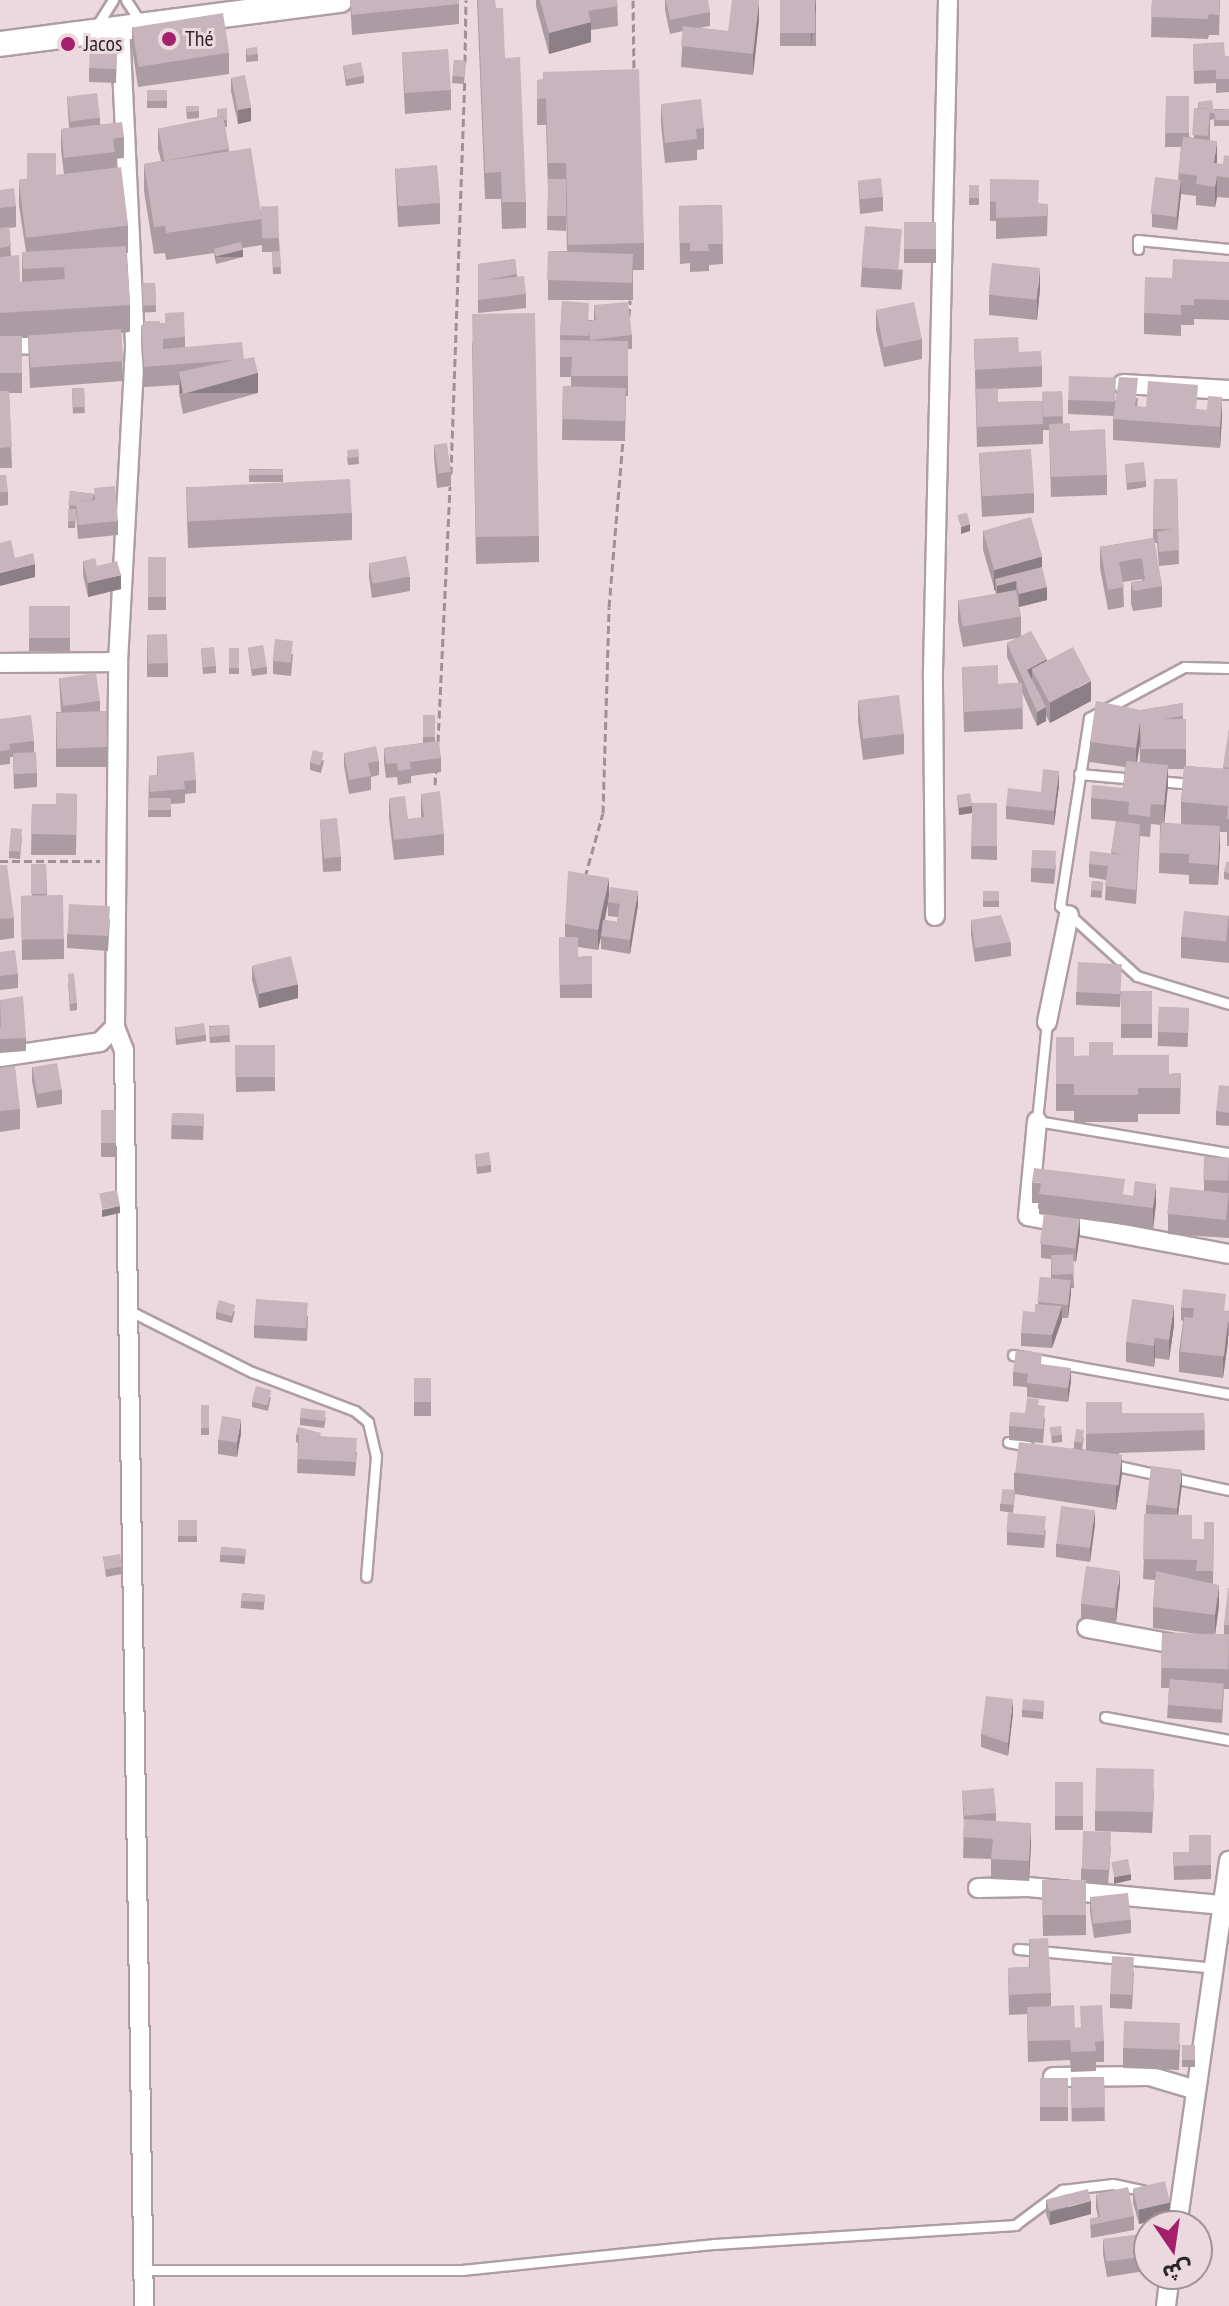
<!DOCTYPE html>
<html>
<head>
<meta charset="utf-8">
<style>
	body { margin:0 }
	#map { position:relative; width:1229px; height:2306px; overflow:hidden; background:#ecd9e0; font-family:"PT Sans Narrow","Noto Sans Arabic",sans-serif }
	div>[style] { position:absolute }
	[style*='--x'] { left:calc(var(--x)*1px); top:calc(var(--y)*1px); width:calc(var(--w)*1px); rotate:calc(var(--a)*1deg) }
	.path>* { height:3px; margin-top:-1.5px; transform-origin:0; background:repeating-linear-gradient(90deg,#9e9096 0 8px,transparent 0 12px) }
	.roads { filter:drop-shadow(2px 0 #af9da4) drop-shadow(-2px 0 #af9da4) drop-shadow(0 2px #af9da4) drop-shadow(0 -2px #af9da4) }
	.lane>* { height:9px; margin:-4.5px; padding:0 4.5px; transform-origin:4.5px; border-radius:4.5px; background:#fff }
	.street>* { height:18px; margin:-9px; padding:0 9px; transform-origin:9px; border-radius:9px; background:#fff }
	.secondary>* { height:24px; margin:-12px; padding:0 12px; transform-origin:12px; border-radius:12px; background:#fff }
	.wall>* { inset:0; background:#ab9ba2; transform-origin:0 0 }
	.shaded-wall>* { inset:0; background:#8b7e84; transform-origin:0 0 }
	.building>* { inset:0; background:#c7b4bc; transform-origin:0 0 }
	.dots>* { width:22px; height:22px; translate:-50% -50%; box-sizing:border-box; border:4px solid #ecd9e0; border-radius:50% }
	span { translate:-50% -50%; white-space:nowrap; text-align:center; line-height:1.15; -webkit-text-stroke:6px #ecd9e0; paint-order:stroke }
	.poi-label { font-size:22px; color:#2e272a }
	.left { translate:0 -50%; text-align:left }
	.north { position:absolute; left:1133px; top:2210px; width:80px; height:80px; box-sizing:border-box; background:#ecd9e0; border:2px solid #a09297; border-radius:50%; rotate:167deg; font-size:22px; font-weight:700; line-height:32px; text-align:center; color:#2e272a }
	.north::after { content:''; display:block; margin:auto; width:28px; height:36px; background:#a5206b; clip-path:polygon(50% 0,100% 100%,50% 72%,0 100%) }
</style>
</head>
<body>
<div id="map">
	<div class="path">
		<i style="--x:633;--y:0;--w:72;--a:89.2"></i>
		<i style="--x:465;--y:62;--w:62;--a:-89.1"></i>
		<i style="--x:629;--y:316;--w:16;--a:-86"></i>
		<i style="--x:451;--y:474;--w:392;--a:-88"></i>
		<i style="--x:438;--y:742;--w:256;--a:-87.3"></i>
		<i style="--x:435;--y:785;--w:16;--a:-86"></i>
		<i style="--x:0;--y:861;--w:100;--a:0"></i>
		<i style="--x:585;--y:877;--w:66;--a:-74.3"></i>
		<i style="--x:603;--y:813;--w:206;--a:-88.3"></i>
		<i style="--x:609;--y:607;--w:168;--a:-85.2"></i>
	</div>
	<div class="roads">
		<div class="lane">
			<i style="--x:126;--y:0;--w:27;--a:57"></i>
			<i style="--x:96;--y:27;--w:32;--a:-58"></i>
			<i style="--x:1138;--y:249;--w:9;--a:-90"></i>
			<i style="--x:1138;--y:240;--w:91;--a:5.6"></i>
			<i style="--x:1229;--y:668;--w:45;--a:-178.7"></i>
			<i style="--x:1184;--y:667;--w:108;--a:151.8"></i>
			<i style="--x:1089;--y:718;--w:190;--a:98.8"></i>
			<i style="--x:1060;--y:906;--w:104;--a:42.3"></i>
			<i style="--x:1137;--y:976;--w:96;--a:16.9"></i>
			<i style="--x:1079;--y:774;--w:57;--a:5"></i>
			<i style="--x:1158;--y:781;--w:33;--a:5"></i>
			<i style="--x:1047;--y:1022;--w:100;--a:95.8"></i>
			<i style="--x:1037;--y:1121;--w:195;--a:9.5"></i>
			<i style="--x:130;--y:1311;--w:136;--a:26.6"></i>
			<i style="--x:252;--y:1372;--w:110;--a:20.7"></i>
			<i style="--x:355;--y:1411;--w:17;--a:40"></i>
			<i style="--x:368;--y:1422;--w:35;--a:77"></i>
			<i style="--x:376;--y:1456;--w:121;--a:94.7"></i>
			<i style="--x:1013;--y:1355;--w:219;--a:10.2"></i>
			<i style="--x:1008;--y:1442;--w:20;--a:11"></i>
			<i style="--x:1113;--y:1465;--w:119;--a:12.2"></i>
			<i style="--x:1105;--y:1717;--w:126;--a:10.5"></i>
			<i style="--x:1018;--y:1949;--w:197;--a:5.5"></i>
			<i style="--x:143;--y:2270;--w:319;--a:0"></i>
			<i style="--x:462;--y:2270;--w:254;--a:-5.9"></i>
			<i style="--x:715;--y:2244;--w:301;--a:-3.6"></i>
			<i style="--x:1015;--y:2225;--w:59;--a:-36.7"></i>
			<i style="--x:1062;--y:2190;--w:51;--a:-6.7"></i>
			<i style="--x:1113;--y:2184;--w:33;--a:12"></i>
		</div>
		<div class="street">
			<i style="--x:0;--y:345;--w:53;--a:-1.1"></i>
			<i style="--x:1123;--y:384;--w:106;--a:3.2"></i>
			<i style="--x:0;--y:663;--w:118;--a:-0.5"></i>
			<i style="--x:935;--y:916;--w:245;--a:-90.5"></i>
			<i style="--x:933;--y:671;--w:671;--a:-88.72"></i>
			<i style="--x:1047;--y:1022;--w:109;--a:-78.4"></i>
			<i style="--x:115;--y:1027;--w:25;--a:69"></i>
			<i style="--x:124;--y:1050;--w:1256;--a:89.09"></i>
			<i style="--x:0;--y:1057;--w:101;--a:-8.5"></i>
			<i style="--x:100;--y:1042;--w:21;--a:-45"></i>
			<i style="--x:115;--y:1027;--w:365;--a:-89.5"></i>
			<i style="--x:118;--y:662;--w:318;--a:-86.9"></i>
			<i style="--x:135;--y:344;--w:316;--a:-92.7"></i>
			<i style="--x:1037;--y:1121;--w:95;--a:95.4"></i>
			<i style="--x:1028;--y:1216;--w:205;--a:10.7"></i>
			<i style="--x:1087;--y:1628;--w:144;--a:10.4"></i>
			<i style="--x:978;--y:1888;--w:50;--a:-1.1"></i>
			<i style="--x:1028;--y:1887;--w:196;--a:5.3"></i>
			<i style="--x:1053;--y:2077;--w:96;--a:-0.6"></i>
			<i style="--x:1149;--y:2076;--w:49;--a:16.6"></i>
			<i style="--x:1177;--y:2226;--w:369;--a:-81.9"></i>
			<i style="--x:1166;--y:2306;--w:32;--a:-83"></i>
		</div>
		<div class="secondary">
			<i style="--x:0;--y:44;--w:343;--a:-7.4"></i>
		</div>
	</div>
	<div class="wall">
		<i style="clip-path:polygon(350px 0,459px 0,459px 24px,352px 35px)"></i>
		<i style="clip-path:polygon(477px 0,496px 8px,505px 58px,526px 202px,526px 228px,502px 229px,501px 199px,485px 199px)"></i>
		<i style="clip-path:polygon(536px 0,617px 0,618px 26px,591px 30px,591px 42px,549px 54px,536px 6px)"></i>
		<i style="clip-path:polygon(665px 0,710px 12px,710px 26px,699px 28px,728px 31px,759px 20px,753px 75px,681px 67px,683px 31px,670px 34px,665px 10px)"></i>
		<i style="left:780px;top:0;width:36px;height:46px"></i>
		<i style="clip-path:polygon(1152px 0,1220px 0,1219px 35px,1209px 35px,1208px 39px,1151px 37px)"></i>
		<i style="clip-path:polygon(132px 27px,229px 53px,229px 74px,138px 87px,132px 47px)"></i>
		<i style="clip-path:polygon(1193px 44px,1225px 56px,1229px 56px,1229px 92px,1216px 93px,1216px 83px,1194px 84px)"></i>
		<i style="clip-path:polygon(117px 46px,116px 83px,89px 82px,89px 68px)"></i>
		<i style="clip-path:polygon(246px 49px,258px 54px,258px 61px,246px 62px)"></i>
		<i style="clip-path:polygon(402px 52px,451px 90px,451px 110px,405px 114px)"></i>
		<i style="left:454px;top:60px;width:12px;height:23px;rotate:5deg"></i>
		<i style="clip-path:polygon(343px 66px,364px 76px,364px 83px,346px 86px)"></i>
		<i style="clip-path:polygon(231px 77px,251px 121px,238px 124px,231px 91px)"></i>
		<i style="clip-path:polygon(537px 80px,644px 243px,644px 270px,633px 270px,633px 300px,548px 300px,548px 251px,567px 251px,566px 206px,566px 231px,547px 230px,548px 190px,546px 125px,537px 125px)"></i>
		<i style="left:167px;top:90px;width:18px;height:20px;rotate:90deg"></i>
		<i style="clip-path:polygon(67px 96px,100px 118px,100px 124px,124px 137px,124px 158px,115px 159px,115px 167px,128px 226px,128px 253px,127px 253px,130px 305px,130px 332px,121px 333px,123px 381px,30px 388px,28px 338px,22px 338px,22px 393px,9px 393px,12px 468px,0 468px,0 190px,16px 206px,16px 227px,9px 228px,11px 256px,20px 282px,22px 282px,22px 252px,26px 252px,19px 206px,19px 180px,64px 174px,61px 150px,61px 129px,69px 128px)"></i>
		<i style="clip-path:polygon(1166px 96px,1189px 96px,1189px 137px,1194px 138px,1194px 108px,1198px 108px,1198px 102px,1214px 113px,1214px 119px,1210px 120px,1210px 140px,1217px 164px,1223px 164px,1229px 156px,1229px 198px,1217px 197px,1215px 207px,1196px 205px,1196px 196px,1181px 194px,1177px 230px,1152px 227px,1152px 214px,1178px 180px,1181px 147px,1165px 147px)"></i>
		<i style="clip-path:polygon(661px 104px,704px 128px,704px 149px,697px 150px,697px 160px,665px 163px,661px 124px)"></i>
		<i style="clip-path:polygon(186px 106px,199px 106px,199px 118px,187px 119px)"></i>
		<i style="clip-path:polygon(227px 108px,227px 127px,225px 127px,229px 151px,261px 211px,279px 238px,281px 274px,273px 274px,272px 252px,262px 252px,262px 245px,243px 248px,243px 257px,216px 264px,214px 253px,166px 260px,165px 253px,154px 254px,144px 191px,144px 164px,161px 161px,158px 149px,158px 129px,217px 117px)"></i>
		<i style="left:1229px;top:109px;width:17px;height:15px;rotate:90deg"></i>
		<i style="clip-path:polygon(395px 168px,440px 203px,440px 224px,398px 227px)"></i>
		<i style="clip-path:polygon(858px 181px,883px 197px,883px 211px,860px 214px)"></i>
		<i style="left:969px;top:185px;width:10px;height:20px"></i>
		<i style="clip-path:polygon(990px 201px,1048px 204px,1047px 236px,996px 239px,996px 221px,990px 221px)"></i>
		<i style="clip-path:polygon(722px 205px,723px 264px,709px 265px,709px 271px,690px 272px,690px 263px,680px 264px,679px 206px)"></i>
		<i style="left:904px;top:222px;width:32px;height:41px"></i>
		<i style="clip-path:polygon(515px 259px,517px 277px,526px 294px,526px 308px,478px 313px,478px 264px)"></i>
		<i style="clip-path:polygon(1229px 262px,1229px 320px,1194px 319px,1194px 325px,1181px 325px,1181px 336px,1144px 334px,1144px 313px)"></i>
		<i style="left:862px;top:267px;width:41px;height:20px;rotate:4deg"></i>
		<i style="left:155px;top:283px;width:29px;height:13px;rotate:88deg"></i>
		<i style="clip-path:polygon(1040px 288px,1037px 320px,989px 315px,989px 295px)"></i>
		<i style="clip-path:polygon(562px 301px,589px 320px,594px 320px,594px 305px,632px 335px,632px 349px,628px 349px,628px 396px,626px 396px,625px 441px,562px 440px,563px 386px,571px 386px,571px 377px,560px 377px,560px 340px)"></i>
		<i style="clip-path:polygon(876px 310px,922px 339px,922px 359px,884px 367px,876px 330px)"></i>
		<i style="clip-path:polygon(165px 313px,185px 337px,185px 347px,244px 359px,258px 393px,183px 414px,179px 393px,179px 385px,144px 387px,141px 345px,141px 325px,165px 323px)"></i>
		<i style="clip-path:polygon(974px 339px,1019px 352px,1042px 366px,1042px 387px,998px 389px,998px 402px,1042px 401px,1062px 391px,1063px 424px,1107px 475px,1107px 495px,1051px 497px,1049px 430px,1043px 430px,1043px 427px,1043px 444px,977px 447px)"></i>
		<i style="clip-path:polygon(472px 341px,539px 536px,539px 562px,476px 564px)"></i>
		<i style="left:84px;top:388px;width:25px;height:12px;rotate:88deg"></i>
		<i style="clip-path:polygon(1138px 398px,1137px 407px,1197px 409px,1222px 417px,1220px 448px,1113px 440px,1113px 416px,1068px 414px,1068px 400px,1116px 400px)"></i>
		<i style="clip-path:polygon(434px 445px,451px 472px,451px 486px,437px 488px,434px 458px)"></i>
		<i style="clip-path:polygon(358px 449px,359px 464px,348px 465px,347px 457px)"></i>
		<i style="clip-path:polygon(979px 453px,1034px 493px,1034px 513px,982px 517px)"></i>
		<i style="clip-path:polygon(1125px 464px,1146px 481px,1146px 487px,1127px 490px)"></i>
		<i style="left:283px;top:469px;width:13px;height:34px;rotate:90deg"></i>
		<i style="clip-path:polygon(0 475px,8px 492px,8px 505px,0 506px)"></i>
		<i style="clip-path:polygon(1154px 479px,1177px 479px,1179px 564px,1159px 566px,1157px 543px,1154px 543px,1162px 586px,1162px 607px,1133px 611px,1131px 603px,1131px 582px,1142px 581px,1142px 579px,1123px 582px,1124px 607px,1108px 610px,1100px 568px,1100px 547px,1153px 538px)"></i>
		<i style="clip-path:polygon(186px 487px,352px 513px,352px 540px,188px 548px)"></i>
		<i style="clip-path:polygon(70px 491px,94px 494px,118px 521px,118px 535px,78px 539px,76px 513px,75px 528px,68px 528px)"></i>
		<i style="clip-path:polygon(983px 530px,1042px 567px,1047px 600px,1019px 607px,1021px 617px,1021px 636px,1047px 661px,1091px 701px,1050px 723px,1046px 716px,1046px 721px,1037px 726px,1022px 692px,1023px 729px,964px 732px,962px 667px,998px 684px,1019px 683px,1007px 657px,1007px 643px,1018px 638px,963px 647px,958px 621px,958px 601px,996px 594px,983px 550px)"></i>
		<i style="left:148px;top:557px;width:18px;height:53px"></i>
		<i style="clip-path:polygon(83px 561px,121px 589px,88px 597px,83px 575px)"></i>
		<i style="clip-path:polygon(369px 563px,410px 577px,410px 591px,372px 598px,369px 577px)"></i>
		<i style="left:29px;top:606px;width:41px;height:45px"></i>
		<i style="clip-path:polygon(147px 635px,168px 663px,168px 677px,147px 677px)"></i>
		<i style="left:229px;top:648px;width:10px;height:26px"></i>
		<i style="clip-path:polygon(248px 648px,267px 667px,267px 674px,252px 676px)"></i>
		<i style="clip-path:polygon(201px 649px,216px 666px,216px 673px,203px 674px)"></i>
		<i style="clip-path:polygon(293px 654px,291px 676px,273px 674px,273px 661px)"></i>
		<i style="clip-path:polygon(59px 678px,100px 701px,100px 711px,106px 711px,107px 767px,56px 767px,56px 712px,61px 712px)"></i>
		<i style="clip-path:polygon(858px 701px,904px 734px,904px 754px,863px 760px,858px 721px)"></i>
		<i style="clip-path:polygon(evenodd,1183px 703px,1183px 719px,1186px 719px,1186px 766px,1223px 769px,1229px 729px,1229px 846px,1227px 846px,1227px 832px,1220px 832px,1218px 885px,1189px 884px,1189px 875px,1159px 873px,1160px 825px,1151px 824px,1150px 837px,1140px 836px,1136px 904px,1105px 900px,1106px 880px,1089px 877px,1089px 864px,1111px 854px,1116px 821px,1091px 819px,1091px 798px,1123px 788px,1125px 767px,1090px 762px,1090px 742px,1141px 710px,1183px 703px,1140px 743px,1140px 762px,1137px 762px,1140px 743px,1183px 703px,1168px 769px,1184px 769px,1181px 802px,1181px 824px,1164px 823px,1168px 785px,1168px 769px)"></i>
		<i style="clip-path:polygon(423px 715px,435px 715px,435px 742px,441px 758px,441px 772px,411px 776px,411px 783px,398px 785px,397px 777px,386px 778px,384px 762px,384px 748px,423px 743px)"></i>
		<i style="clip-path:polygon(0 719px,34px 741px,34px 753px,37px 773px,37px 787px,14px 789px,13px 757px,10px 757px,10px 764px,0 765px)"></i>
		<i style="clip-path:polygon(344px 753px,379px 761px,379px 775px,371px 777px,371px 790px,349px 794px,344px 766px)"></i>
		<i style="clip-path:polygon(157px 756px,196px 780px,196px 793px,185px 794px,185px 803px,171px 804px,171px 817px,148px 817px,149px 776px,157px 775px)"></i>
		<i style="clip-path:polygon(324px 760px,321px 773px,310px 770px,310px 763px)"></i>
		<i style="clip-path:polygon(1059px 785px,1054px 825px,1006px 819px,1006px 806px)"></i>
		<i style="clip-path:polygon(77px 794px,76px 855px,31px 855px,32px 804px,56px 804px)"></i>
		<i style="clip-path:polygon(421px 794px,444px 834px,444px 855px,394px 860px,389px 818px,389px 798px,408px 819px,421px 818px)"></i>
		<i style="clip-path:polygon(957px 796px,972px 803px,997px 803px,997px 860px,971px 859px,972px 813px,959px 815px)"></i>
		<i style="clip-path:polygon(320px 819px,341px 857px,341px 871px,323px 872px)"></i>
		<i style="clip-path:polygon(22px 836px,20px 859px,9px 858px,9px 851px)"></i>
		<i style="clip-path:polygon(1229px 862px,1229px 880px,1224px 879px,1224px 872px)"></i>
		<i style="clip-path:polygon(31px 864px,46px 864px,47px 895px,64px 939px,64px 959px,22px 960px,21px 896px,32px 896px)"></i>
		<i style="clip-path:polygon(0 865px,14px 918px,14px 938px,0 940px)"></i>
		<i style="clip-path:polygon(1056px 865px,1054px 884px,1031px 882px,1031px 868px)"></i>
		<i style="left:1092px;top:881px;width:11px;height:16px;rotate:5deg"></i>
		<i style="left:983px;top:891px;width:16px;height:16px"></i>
		<i style="clip-path:polygon(evenodd,609px 895px,638px 905px,630px 954px,601px 949px,601px 937px,598px 950px,578px 947px,578px 957px,592px 956px,592px 998px,560px 998px,559px 937px,565px 937px,565px 924px,609px 895px,608px 903px,608px 916px,618px 917px,617px 922px,605px 920px,608px 903px)"></i>
		<i style="clip-path:polygon(1229px 916px,1229px 963px,1181px 958px,1181px 937px)"></i>
		<i style="clip-path:polygon(110px 919px,108px 951px,67px 948px,67px 934px)"></i>
		<i style="clip-path:polygon(971px 920px,1011px 942px,1011px 956px,975px 962px,971px 934px)"></i>
		<i style="clip-path:polygon(0 952px,18px 974px,18px 988px,0 990px)"></i>
		<i style="clip-path:polygon(252px 966px,298px 998px,259px 1008px,252px 980px)"></i>
		<i style="clip-path:polygon(68px 981px,77px 1003px,77px 1010px,70px 1011px)"></i>
		<i style="clip-path:polygon(1121px 991px,1152px 991px,1152px 1038px,1121px 1038px,1121px 991px,1120px 1007px,1076px 1005px,1076px 992px)"></i>
		<i style="clip-path:polygon(0 1000px,26px 1038px,26px 1051px,0 1053px)"></i>
		<i style="left:1159px;top:1007px;width:30px;height:39px;rotate:2deg"></i>
		<i style="left:229px;top:1025px;width:17px;height:20px;rotate:87deg"></i>
		<i style="clip-path:polygon(175px 1027px,206px 1035px,206px 1041px,176px 1045px)"></i>
		<i style="clip-path:polygon(1056px 1037px,1074px 1056px,1113px 1055px,1169px 1074px,1181px 1073px,1180px 1114px,1138px 1114px,1138px 1122px,1074px 1122px,1074px 1111px,1056px 1111px)"></i>
		<i style="clip-path:polygon(235px 1046px,275px 1077px,275px 1091px,236px 1092px)"></i>
		<i style="clip-path:polygon(32px 1067px,62px 1090px,62px 1104px,37px 1108px,32px 1081px)"></i>
		<i style="clip-path:polygon(0 1068px,20px 1109px,20px 1129px,0 1132px)"></i>
		<i style="clip-path:polygon(1229px 1086px,1229px 1126px,1216px 1125px,1216px 1111px)"></i>
		<i style="left:101px;top:1110px;width:15px;height:47px"></i>
		<i style="left:172px;top:1113px;width:32px;height:26px;rotate:2deg"></i>
		<i style="clip-path:polygon(475px 1154px,491px 1165px,491px 1172px,477px 1174px)"></i>
		<i style="clip-path:polygon(1204px 1157px,1229px 1158px,1229px 1238px,1168px 1234px,1168px 1214px,1204px 1191px)"></i>
		<i style="clip-path:polygon(1032px 1182px,1125px 1195px,1156px 1204px,1153px 1229px,1080px 1219px,1080px 1232px,1076px 1262px,1073px 1261px,1074px 1288px,1071px 1288px,1068px 1318px,1062px 1318px,1052px 1348px,1021px 1346px,1021px 1333px,1035px 1312px,1038px 1304px,1040px 1277px,1051px 1278px,1051px 1259px,1041px 1258px,1041px 1244px,1044px 1215px,1039px 1214px,1039px 1203px,1032px 1203px)"></i>
		<i style="clip-path:polygon(1181px 1307px,1229px 1311px,1229px 1336px,1228px 1336px,1223px 1378px,1179px 1372px,1179px 1352px,1183px 1321px,1181px 1320px)"></i>
		<i style="clip-path:polygon(235px 1311px,232px 1323px,216px 1319px,216px 1312px)"></i>
		<i style="clip-path:polygon(308px 1316px,307px 1341px,254px 1338px,254px 1325px)"></i>
		<i style="clip-path:polygon(1174px 1325px,1169px 1360px,1155px 1358px,1154px 1367px,1126px 1362px,1126px 1342px)"></i>
		<i style="clip-path:polygon(1042px 1364px,1071px 1381px,1068px 1402px,1027px 1397px,1027px 1387px,1013px 1386px,1013px 1372px)"></i>
		<i style="left:414px;top:1378px;width:17px;height:38px"></i>
		<i style="clip-path:polygon(271px 1397px,268px 1411px,252px 1407px,252px 1401px)"></i>
		<i style="clip-path:polygon(1086px 1402px,1122px 1413px,1204px 1413px,1205px 1450px,1119px 1453px,1122px 1474px,1116px 1510px,1015px 1494px,1013px 1513px,1000px 1511px,1000px 1504px,1014px 1490px,1014px 1473px,1074px 1448px,1074px 1442px,1084px 1437px,1082px 1449px,1086px 1450px)"></i>
		<i style="left:201px;top:1405px;width:8px;height:30px"></i>
		<i style="clip-path:polygon(1039px 1405px,1045px 1419px,1043px 1443px,1009px 1440px,1009px 1426px,1025px 1413px)"></i>
		<i style="clip-path:polygon(300px 1418px,326px 1418px,324px 1428px,300px 1425px)"></i>
		<i style="clip-path:polygon(1050px 1427px,1062px 1435px,1062px 1442px,1052px 1443px)"></i>
		<i style="clip-path:polygon(241px 1433px,237px 1457px,218px 1454px,218px 1440px)"></i>
		<i style="clip-path:polygon(296px 1435px,321px 1436px,357px 1452px,355px 1476px,297px 1473px,298px 1443px,296px 1442px)"></i>
		<i style="clip-path:polygon(1182px 1484px,1178px 1515px,1192px 1539px,1204px 1539px,1214px 1522px,1213px 1584px,1219px 1605px,1215px 1634px,1224px 1634px,1224px 1625px,1229px 1588px,1229px 1689px,1224px 1689px,1222px 1723px,1167px 1718px,1169px 1688px,1161px 1688px,1162px 1633px,1198px 1634px,1153px 1628px,1153px 1607px,1155px 1580px,1143px 1579px,1146px 1505px)"></i>
		<i style="left:178px;top:1520px;width:19px;height:22px"></i>
		<i style="clip-path:polygon(1095px 1524px,1090px 1562px,1056px 1557px,1056px 1544px)"></i>
		<i style="clip-path:polygon(1046px 1530px,1044px 1548px,1007px 1545px,1007px 1532px)"></i>
		<i style="left:221px;top:1547px;width:25px;height:15px;rotate:5deg"></i>
		<i style="clip-path:polygon(103px 1556px,122px 1567px,122px 1574px,106px 1577px)"></i>
		<i style="clip-path:polygon(1120px 1584px,1116px 1622px,1081px 1618px,1081px 1604px)"></i>
		<i style="left:242px;top:1593px;width:23px;height:15px;rotate:5deg"></i>
		<i style="clip-path:polygon(1044px 1701px,1043px 1719px,1022px 1717px,1022px 1710px)"></i>
		<i style="clip-path:polygon(1013px 1713px,1008px 1756px,981px 1747px,981px 1734px)"></i>
		<i style="left:1055px;top:1782px;width:28px;height:48px"></i>
		<i style="clip-path:polygon(962px 1790px,996px 1813px,996px 1821px,1031px 1843px,1029px 1881px,991px 1879px,991px 1859px,963px 1858px,964px 1825px)"></i>
		<i style="clip-path:polygon(1154px 1790px,1152px 1833px,1095px 1831px,1095px 1811px)"></i>
		<i style="clip-path:polygon(1211px 1835px,1211px 1879px,1174px 1880px,1173px 1852px,1189px 1852px)"></i>
		<i style="clip-path:polygon(1111px 1846px,1108px 1885px,1086px 1883px,1086px 1935px,1043px 1936px,1042px 1881px,1081px 1880px,1081px 1869px)"></i>
		<i style="clip-path:polygon(1090px 1897px,1131px 1920px,1131px 1933px,1094px 1938px,1090px 1911px)"></i>
		<i style="clip-path:polygon(1029px 1939px,1051px 1993px,1051px 2006px,1075px 2028px,1104px 2041px,1104px 2062px,1096px 2062px,1096px 2071px,1071px 2072px,1070px 2060px,1028px 2062px,1027px 2014px,1009px 2015px,1008px 1968px,1029px 1967px)"></i>
		<i style="clip-path:polygon(1134px 1971px,1132px 2009px,1110px 2008px,1110px 1994px)"></i>
		<i style="clip-path:polygon(1180px 2044px,1179px 2070px,1123px 2068px,1123px 2048px)"></i>
		<i style="left:1182px;top:2045px;width:13px;height:22px"></i>
		<i style="left:1104px;top:2077px;width:44px;height:33px;rotate:89deg"></i>
		<i style="left:1040px;top:2078px;width:28px;height:43px"></i>
		<i style="clip-path:polygon(1133px 2190px,1170px 2216px,1139px 2224px,1133px 2203px)"></i>
		<i style="clip-path:polygon(1096px 2194px,1134px 2216px,1134px 2230px,1091px 2238px,1090px 2219px,1098px 2217px,1096px 2208px)"></i>
		<i style="clip-path:polygon(1046px 2200px,1091px 2214px,1050px 2225px,1046px 2214px)"></i>
		<i style="clip-path:polygon(1103px 2240px,1145px 2257px,1145px 2271px,1107px 2277px,1103px 2254px)"></i>
	</div>
	<div class="shaded-wall">
		<i style="clip-path:polygon(759px 0,759px 20px,753px 75px,753px 54px)"></i>
		<i style="clip-path:polygon(815px 0,816px 8px,811px 46px,811px 33px)"></i>
		<i style="clip-path:polygon(591px 22px,591px 42px,549px 54px,549px 33px)"></i>
		<i style="clip-path:polygon(251px 107px,251px 121px,238px 124px,238px 110px)"></i>
		<i style="clip-path:polygon(1217px 141px,1217px 161px,1214px 183px,1214px 163px)"></i>
		<i style="clip-path:polygon(1217px 176px,1217px 197px,1215px 207px,1215px 187px)"></i>
		<i style="clip-path:polygon(1181px 180px,1181px 194px,1177px 230px,1177px 216px)"></i>
		<i style="left:243px;top:250px;width:7px;height:28px;rotate:90deg"></i>
		<i style="clip-path:polygon(1040px 268px,1040px 288px,1037px 320px,1037px 300px)"></i>
		<i style="left:258px;top:373px;width:20px;height:78px;rotate:90deg"></i>
		<i style="clip-path:polygon(1222px 397px,1222px 417px,1220px 448px,1220px 427px)"></i>
		<i style="clip-path:polygon(970px 524px,970px 531px,961px 534px,961px 527px)"></i>
		<i style="clip-path:polygon(1042px 556px,1042px 577px,1016px 584px,1016px 595px,997px 600px,997px 586px,995px 579px,995px 590px,994px 590px,994px 570px)"></i>
		<i style="clip-path:polygon(35px 564px,35px 577px,0 586px,0 573px)"></i>
		<i style="clip-path:polygon(121px 575px,121px 589px,88px 597px,88px 583px)"></i>
		<i style="clip-path:polygon(1047px 587px,1047px 600px,1019px 607px,1019px 594px)"></i>
		<i style="clip-path:polygon(1047px 659px,1047px 673px,1032px 669px,1032px 681px,1027px 670px)"></i>
		<i style="clip-path:polygon(1091px 681px,1091px 701px,1050px 723px,1050px 703px)"></i>
		<i style="clip-path:polygon(1046px 707px,1046px 721px,1037px 726px,1037px 712px)"></i>
		<i style="clip-path:polygon(1140px 722px,1140px 743px,1136px 768px,1136px 748px)"></i>
		<i style="clip-path:polygon(1168px 765px,1168px 785px,1164px 826px,1164px 805px)"></i>
		<i style="clip-path:polygon(1059px 771px,1059px 785px,1054px 825px,1054px 811px)"></i>
		<i style="clip-path:polygon(972px 806px,972px 813px,959px 815px,959px 808px)"></i>
		<i style="clip-path:polygon(1220px 826px,1220px 847px,1218px 885px,1218px 865px)"></i>
		<i style="clip-path:polygon(609px 878px,609px 898px,598px 950px,598px 930px)"></i>
		<i style="clip-path:polygon(638px 891px,638px 905px,630px 954px,630px 940px)"></i>
		<i style="clip-path:polygon(298px 984px,298px 998px,259px 1008px,259px 994px)"></i>
		<i style="clip-path:polygon(1156px 1184px,1156px 1204px,1153px 1229px,1153px 1208px)"></i>
		<i style="clip-path:polygon(120px 1206px,120px 1213px,102px 1217px,102px 1210px)"></i>
		<i style="clip-path:polygon(1080px 1219px,1080px 1232px,1076px 1262px,1076px 1248px)"></i>
		<i style="clip-path:polygon(1071px 1280px,1071px 1294px,1068px 1318px,1068px 1305px)"></i>
		<i style="clip-path:polygon(1174px 1305px,1174px 1325px,1169px 1360px,1169px 1340px)"></i>
		<i style="clip-path:polygon(1062px 1306px,1062px 1320px,1052px 1348px,1052px 1335px)"></i>
		<i style="clip-path:polygon(1228px 1322px,1228px 1342px,1223px 1378px,1223px 1357px)"></i>
		<i style="clip-path:polygon(1155px 1338px,1155px 1358px,1154px 1367px,1154px 1346px)"></i>
		<i style="clip-path:polygon(1071px 1368px,1071px 1381px,1068px 1402px,1068px 1388px)"></i>
		<i style="clip-path:polygon(241px 1419px,241px 1433px,237px 1457px,237px 1443px)"></i>
		<i style="clip-path:polygon(1122px 1454px,1122px 1474px,1116px 1510px,1116px 1489px)"></i>
		<i style="clip-path:polygon(1182px 1470px,1182px 1484px,1177px 1522px,1177px 1509px)"></i>
		<i style="clip-path:polygon(1095px 1510px,1095px 1524px,1090px 1562px,1090px 1548px)"></i>
		<i style="clip-path:polygon(1120px 1571px,1120px 1584px,1116px 1622px,1116px 1608px)"></i>
		<i style="clip-path:polygon(1219px 1585px,1219px 1605px,1215px 1636px,1215px 1615px)"></i>
		<i style="clip-path:polygon(1013px 1699px,1013px 1713px,1008px 1756px,1008px 1743px)"></i>
		<i style="clip-path:polygon(1031px 1823px,1031px 1843px,1029px 1881px,1029px 1861px)"></i>
		<i style="clip-path:polygon(1131px 1874px,1131px 1880px,1114px 1884px,1114px 1877px)"></i>
		<i style="clip-path:polygon(1091px 2201px,1091px 2214px,1050px 2225px,1050px 2212px)"></i>
		<i style="clip-path:polygon(1170px 2202px,1170px 2216px,1139px 2224px,1139px 2210px)"></i>
	</div>
	<div class="building">
		<i style="clip-path:polygon(350px 0,459px 0,459px 4px,352px 15px)"></i>
		<i style="clip-path:polygon(478px 0,495px 0,496px 8px,503px 8px,505px 58px,520px 57px,526px 202px,502px 202px,501px 172px,485px 173px)"></i>
		<i style="clip-path:polygon(540px 0,617px 0,618px 6px,588px 11px,591px 22px,549px 33px)"></i>
		<i style="clip-path:polygon(666px 0,708px 0,710px 12px,670px 20px)"></i>
		<i style="clip-path:polygon(732px 0,759px 0,753px 54px,681px 46px,683px 26px,728px 31px)"></i>
		<i style="left:780px;top:0;width:35px;height:33px"></i>
		<i style="clip-path:polygon(1152px 0,1219px 0,1219px 15px,1209px 14px,1208px 19px,1151px 17px)"></i>
		<i style="left:223px;top:13px;width:40px;height:92px;rotate:81deg"></i>
		<i style="clip-path:polygon(1224px 42px,1225px 56px,1229px 56px,1229px 79px,1216px 79px,1216px 70px,1194px 71px,1193px 44px)"></i>
		<i style="left:90px;top:45px;width:27px;height:23px;rotate:2deg"></i>
		<i style="left:257px;top:47px;width:7px;height:11px;rotate:82deg"></i>
		<i style="left:448px;top:49px;width:41px;height:46px;rotate:86deg"></i>
		<i style="left:454px;top:60px;width:12px;height:16px;rotate:5deg"></i>
		<i style="left:361px;top:62px;width:14px;height:18px;rotate:78deg"></i>
		<i style="clip-path:polygon(639px 69px,644px 243px,568px 245px,566px 163px,548px 163px,546px 98px,537px 99px,537px 80px,543px 79px,543px 72px)"></i>
		<i style="left:245px;top:75px;width:33px;height:14px;rotate:79deg"></i>
		<i style="left:167px;top:90px;width:11px;height:20px;rotate:90deg"></i>
		<i style="left:97px;top:93px;width:25px;height:30px;rotate:83deg"></i>
		<i style="left:1166px;top:96px;width:23px;height:37px"></i>
		<i style="clip-path:polygon(701px 99px,704px 128px,696px 129px,697px 139px,665px 143px,661px 104px)"></i>
		<i style="clip-path:polygon(1212px 100px,1214px 113px,1210px 113px,1210px 109px,1199px 108px,1198px 102px)"></i>
		<i style="clip-path:polygon(186px 106px,199px 106px,199px 111px,187px 112px)"></i>
		<i style="clip-path:polygon(227px 108px,227px 120px,224px 120px,223px 116px,217px 117px,217px 109px)"></i>
		<i style="left:1194px;top:108px;width:16px;height:27px;rotate:4deg"></i>
		<i style="clip-path:polygon(1229px 109px,1229px 120px,1215px 120px,1214px 110px)"></i>
		<i style="left:223px;top:116px;width:33px;height:66px;rotate:79deg"></i>
		<i style="clip-path:polygon(122px 122px,124px 137px,113px 139px,115px 152px,64px 158px,61px 129px)"></i>
		<i style="clip-path:polygon(1183px 137px,1217px 141px,1214px 163px,1223px 164px,1224px 155px,1229px 156px,1229px 178px,1217px 176px,1215px 187px,1196px 184px,1197px 176px,1178px 173px)"></i>
		<i style="clip-path:polygon(251px 148px,262px 219px,166px 233px,165px 226px,154px 227px,144px 164px)"></i>
		<i style="clip-path:polygon(27px 153px,56px 153px,56px 175px,27px 179px)"></i>
		<i style="left:437px;top:165px;width:38px;height:42px;rotate:85deg"></i>
		<i style="left:121px;top:167px;width:59px;height:103px;rotate:83deg"></i>
		<i style="left:1155px;top:177px;width:26px;height:37px;rotate:7deg"></i>
		<i style="left:881px;top:178px;width:19px;height:23px;rotate:84deg"></i>
		<i style="left:548px;top:179px;width:18px;height:37px"></i>
		<i style="clip-path:polygon(990px 179px,1039px 180px,1038px 204px,1048px 204px,1047px 216px,996px 218px,996px 201px,990px 201px)"></i>
		<i style="left:969px;top:185px;width:10px;height:13px"></i>
		<i style="clip-path:polygon(14px 188px,16px 206px,0 208px,0 190px)"></i>
		<i style="clip-path:polygon(722px 205px,723px 244px,708px 244px,709px 251px,690px 251px,690px 243px,680px 243px,679px 206px)"></i>
		<i style="left:278px;top:206px;width:32px;height:17px;rotate:88deg"></i>
		<i style="left:904px;top:222px;width:32px;height:27px"></i>
		<i style="left:865px;top:226px;width:37px;height:41px;rotate:5deg"></i>
		<i style="clip-path:polygon(9px 227px,11px 246px,0 248px,0 228px)"></i>
		<i style="left:241px;top:242px;width:8px;height:28px;rotate:76deg"></i>
		<i style="clip-path:polygon(126px 246px,130px 305px,0 313px,0 257px,19px 255px,20px 282px,65px 279px,64px 267px,23px 269px,22px 252px)"></i>
		<i style="left:280px;top:251px;width:16px;height:8px;rotate:86deg"></i>
		<i style="left:548px;top:251px;width:85px;height:29px;rotate:2deg"></i>
		<i style="clip-path:polygon(515px 259px,517px 274px,486px 280px,524px 276px,526px 294px,478px 300px,478px 264px)"></i>
		<i style="clip-path:polygon(1173px 259px,1229px 262px,1229px 300px,1194px 299px,1194px 305px,1181px 305px,1181px 315px,1144px 313px,1145px 277px,1172px 278px)"></i>
		<i style="left:992px;top:263px;width:48px;height:32px;rotate:6deg"></i>
		<i style="left:155px;top:283px;width:22px;height:13px;rotate:87deg"></i>
		<i style="clip-path:polygon(562px 301px,589px 303px,588px 321px,596px 320px,594px 305px,628px 302px,632px 335px,590px 340px,589px 331px,588px 336px,560px 335px)"></i>
		<i style="left:914px;top:302px;width:38px;height:39px;rotate:78deg"></i>
		<i style="clip-path:polygon(184px 312px,185px 337px,163px 339px,163px 349px,242px 342px,244px 359px,254px 357px,258px 373px,183px 394px,179px 372px,234px 360px,144px 367px,141px 325px,165px 323px,165px 313px)"></i>
		<i style="left:535px;top:313px;width:223px;height:63px;rotate:89deg"></i>
		<i style="clip-path:polygon(144px 321px,160px 321px,160px 324px,144px 325px)"></i>
		<i style="left:121px;top:329px;width:32px;height:93px;rotate:86deg"></i>
		<i style="left:22px;top:336px;width:37px;height:22px;rotate:90deg"></i>
		<i style="clip-path:polygon(1018px 337px,1019px 352px,1041px 351px,1042px 366px,975px 370px,974px 339px)"></i>
		<i style="clip-path:polygon(560px 340px,628px 341px,628px 376px,571px 376px,572px 357px,560px 357px)"></i>
		<i style="left:1069px;top:376px;width:47px;height:24px;rotate:2deg"></i>
		<i style="clip-path:polygon(1119px 377px,1138px 378px,1135px 406px,1146px 407px,1148px 381px,1198px 385px,1196px 409px,1207px 410px,1208px 396px,1222px 397px,1220px 427px,1113px 419px)"></i>
		<i style="left:563px;top:386px;width:63px;height:33px;rotate:2deg"></i>
		<i style="left:84px;top:388px;width:19px;height:12px;rotate:87deg"></i>
		<i style="clip-path:polygon(998px 388px,998px 402px,1042px 401px,1043px 424px,977px 427px,976px 389px)"></i>
		<i style="clip-path:polygon(0 391px,9px 391px,12px 447px,0 448px)"></i>
		<i style="left:1062px;top:391px;width:25px;height:20px;rotate:88deg"></i>
		<i style="clip-path:polygon(1070px 423px,1070px 431px,1105px 429px,1107px 475px,1051px 477px,1049px 424px)"></i>
		<i style="left:447px;top:443px;width:29px;height:13px;rotate:82deg"></i>
		<i style="left:358px;top:449px;width:8px;height:11px;rotate:83deg"></i>
		<i style="left:1031px;top:449px;width:44px;height:52px;rotate:86deg"></i>
		<i style="left:1144px;top:462px;width:19px;height:19px;rotate:84deg"></i>
		<i style="clip-path:polygon(283px 469px,283px 475px,249px 475px,249px 470px)"></i>
		<i style="clip-path:polygon(0 475px,6px 475px,8px 492px,0 492px)"></i>
		<i style="left:350px;top:479px;width:34px;height:164px;rotate:87deg"></i>
		<i style="clip-path:polygon(1154px 479px,1177px 479px,1179px 550px,1159px 552px,1157px 532px,1172px 529px,1153px 529px)"></i>
		<i style="clip-path:polygon(115px 486px,118px 521px,78px 525px,76px 502px,95px 500px,94px 488px)"></i>
		<i style="clip-path:polygon(70px 491px,94px 494px,92px 500px,76px 502px,77px 506px,68px 505px)"></i>
		<i style="left:68px;top:509px;width:8px;height:12px"></i>
		<i style="clip-path:polygon(967px 513px,970px 524px,961px 527px,957px 515px)"></i>
		<i style="left:1031px;top:517px;width:41px;height:50px;rotate:74deg"></i>
		<i style="clip-path:polygon(1154px 538px,1162px 586px,1133px 591px,1131px 582px,1145px 580px,1142px 558px,1119px 562px,1124px 587px,1108px 590px,1100px 547px)"></i>
		<i style="clip-path:polygon(11px 540px,15px 558px,33px 553px,35px 564px,0 573px,0 543px)"></i>
		<i style="left:406px;top:556px;width:21px;height:38px;rotate:79deg"></i>
		<i style="left:148px;top:557px;width:18px;height:40px"></i>
		<i style="clip-path:polygon(95px 558px,97px 566px,117px 561px,121px 575px,88px 583px,83px 561px)"></i>
		<i style="clip-path:polygon(1042px 567px,1047px 587px,1019px 594px,1016px 581px,997px 586px,995px 579px)"></i>
		<i style="left:1016px;top:590px;width:27px;height:59px;rotate:80deg"></i>
		<i style="left:29px;top:606px;width:41px;height:32px"></i>
		<i style="clip-path:polygon(1031px 631px,1047px 659px,1027px 670px,1046px 707px,1037px 712px,1007px 643px)"></i>
		<i style="left:167px;top:634px;width:29px;height:20px;rotate:88deg"></i>
		<i style="left:275px;top:639px;width:18px;height:22px;rotate:6deg"></i>
		<i style="left:263px;top:645px;width:22px;height:15px;rotate:80deg"></i>
		<i style="left:214px;top:647px;width:19px;height:13px;rotate:84deg"></i>
		<i style="left:1073px;top:647px;width:38px;height:47px;rotate:62deg"></i>
		<i style="left:229px;top:648px;width:10px;height:20px"></i>
		<i style="clip-path:polygon(998px 665px,998px 684px,1022px 683px,1023px 708px,964px 712px,962px 667px)"></i>
		<i style="left:96px;top:673px;width:28px;height:37px;rotate:82deg"></i>
		<i style="left:899px;top:695px;width:39px;height:41px;rotate:83deg"></i>
		<i style="clip-path:polygon(1096px 701px,1141px 710px,1183px 703px,1183px 716px,1163px 719px,1186px 719px,1186px 749px,1141px 749px,1140px 722px,1136px 748px,1090px 742px)"></i>
		<i style="left:106px;top:711px;width:36px;height:50px;rotate:88deg"></i>
		<i style="clip-path:polygon(31px 715px,34px 741px,9px 744px,10px 750px,0 751px,0 719px)"></i>
		<i style="left:423px;top:715px;width:12px;height:22px"></i>
		<i style="clip-path:polygon(1229px 729px,1229px 768px,1223px 767px)"></i>
		<i style="clip-path:polygon(439px 741px,441px 758px,410px 762px,411px 769px,398px 771px,397px 763px,386px 764px,384px 748px)"></i>
		<i style="clip-path:polygon(376px 746px,379px 761px,368px 763px,371px 776px,349px 780px,344px 753px)"></i>
		<i style="left:313px;top:750px;width:11px;height:13px;rotate:15deg"></i>
		<i style="left:36px;top:752px;width:21px;height:23px;rotate:87deg"></i>
		<i style="clip-path:polygon(194px 752px,196px 780px,184px 781px,185px 789px,150px 792px,149px 776px,158px 775px,157px 756px)"></i>
		<i style="clip-path:polygon(1126px 761px,1168px 765px,1164px 805px,1151px 804px,1150px 817px,1128px 814px,1129px 802px,1091px 798px,1092px 785px,1123px 788px)"></i>
		<i style="clip-path:polygon(1184px 766px,1229px 769px,1229px 819px,1227px 819px,1228px 806px,1181px 802px)"></i>
		<i style="clip-path:polygon(1043px 769px,1059px 771px,1054px 811px,1006px 806px,1008px 788px,1041px 792px)"></i>
		<i style="clip-path:polygon(440px 791px,444px 834px,394px 840px,389px 798px,405px 796px,408px 819px,424px 817px,421px 794px)"></i>
		<i style="clip-path:polygon(56px 793px,77px 794px,76px 835px,31px 834px,32px 804px,56px 804px)"></i>
		<i style="left:970px;top:793px;width:13px;height:13px;rotate:81deg"></i>
		<i style="left:171px;top:798px;width:12px;height:23px;rotate:90deg"></i>
		<i style="left:972px;top:803px;width:25px;height:43px"></i>
		<i style="left:337px;top:818px;width:39px;height:17px;rotate:84deg"></i>
		<i style="clip-path:polygon(1116px 821px,1140px 824px,1136px 890px,1105px 886px,1108px 866px,1089px 864px,1090px 851px,1125px 855px,1111px 852px)"></i>
		<i style="clip-path:polygon(1161px 823px,1220px 826px,1218px 865px,1189px 863px,1189px 854px,1159px 853px)"></i>
		<i style="left:11px;top:828px;width:11px;height:23px;rotate:5deg"></i>
		<i style="left:1032px;top:850px;width:24px;height:18px;rotate:2deg"></i>
		<i style="clip-path:polygon(1226px 862px,1229px 862px,1229px 873px,1224px 872px)"></i>
		<i style="left:31px;top:864px;width:15px;height:30px"></i>
		<i style="clip-path:polygon(0 865px,7px 865px,14px 918px,0 919px)"></i>
		<i style="clip-path:polygon(568px 871px,609px 878px,598px 930px,565px 924px)"></i>
		<i style="left:1092px;top:881px;width:11px;height:9px;rotate:5deg"></i>
		<i style="clip-path:polygon(610px 887px,638px 891px,630px 940px,601px 936px,603px 920px,617px 922px,620px 904px,608px 902px)"></i>
		<i style="left:983px;top:891px;width:16px;height:10px"></i>
		<i style="left:63px;top:895px;width:44px;height:42px;rotate:89deg"></i>
		<i style="left:69px;top:904px;width:41px;height:30px;rotate:3deg"></i>
		<i style="left:1184px;top:911px;width:45px;height:26px;rotate:6deg"></i>
		<i style="clip-path:polygon(1001px 915px,1011px 942px,975px 948px,971px 920px)"></i>
		<i style="clip-path:polygon(559px 937px,578px 937px,578px 957px,592px 956px,592px 984px,560px 985px)"></i>
		<i style="clip-path:polygon(15px 950px,18px 974px,0 976px,0 952px)"></i>
		<i style="left:291px;top:956px;width:29px;height:40px;rotate:76deg"></i>
		<i style="left:1078px;top:962px;width:44px;height:30px;rotate:3deg"></i>
		<i style="clip-path:polygon(74px 973px,77px 1003px,70px 1004px,68px 974px)"></i>
		<i style="left:1121px;top:991px;width:31px;height:33px"></i>
		<i style="clip-path:polygon(23px 996px,26px 1038px,0 1039px,0 1027px,1px 1027px,0 1000px)"></i>
		<i style="left:1159px;top:1007px;width:30px;height:25px;rotate:2deg"></i>
		<i style="left:204px;top:1023px;width:12px;height:29px;rotate:81deg"></i>
		<i style="left:229px;top:1025px;width:10px;height:20px;rotate:84deg"></i>
		<i style="clip-path:polygon(1056px 1037px,1074px 1037px,1074px 1056px,1089px 1056px,1089px 1042px,1113px 1042px,1113px 1055px,1169px 1055px,1169px 1074px,1181px 1073px,1180px 1088px,1138px 1088px,1138px 1095px,1074px 1095px,1074px 1084px,1056px 1084px)"></i>
		<i style="left:275px;top:1045px;width:32px;height:40px;rotate:90deg"></i>
		<i style="left:57px;top:1063px;width:27px;height:25px;rotate:80deg"></i>
		<i style="clip-path:polygon(15px 1066px,20px 1109px,0 1111px,0 1068px)"></i>
		<i style="clip-path:polygon(1219px 1085px,1229px 1086px,1229px 1113px,1216px 1111px)"></i>
		<i style="left:101px;top:1110px;width:15px;height:33px"></i>
		<i style="left:172px;top:1113px;width:32px;height:12px;rotate:2deg"></i>
		<i style="left:489px;top:1152px;width:13px;height:14px;rotate:81deg"></i>
		<i style="left:1204px;top:1157px;width:25px;height:23px;rotate:2deg"></i>
		<i style="clip-path:polygon(1034px 1168px,1125px 1179px,1123px 1194px,1133px 1196px,1135px 1181px,1156px 1184px,1153px 1208px,1039px 1194px,1041px 1183px,1032px 1182px)"></i>
		<i style="left:1170px;top:1187px;width:59px;height:27px;rotate:6deg"></i>
		<i style="left:117px;top:1190px;width:16px;height:18px;rotate:79deg"></i>
		<i style="left:1044px;top:1214px;width:36px;height:30px;rotate:8deg"></i>
		<i style="left:1073px;top:1254px;width:20px;height:22px;rotate:87deg"></i>
		<i style="left:1040px;top:1277px;width:31px;height:25px;rotate:6deg"></i>
		<i style="clip-path:polygon(1183px 1289px,1226px 1294px,1224px 1311px,1229px 1311px,1229px 1322px,1193px 1318px,1194px 1308px,1181px 1307px)"></i>
		<i style="left:256px;top:1299px;width:52px;height:26px;rotate:4deg"></i>
		<i style="clip-path:polygon(1132px 1299px,1174px 1305px,1169px 1340px,1155px 1338px,1154px 1346px,1126px 1342px)"></i>
		<i style="left:219px;top:1300px;width:17px;height:12px;rotate:17deg"></i>
		<i style="clip-path:polygon(1035px 1304px,1062px 1306px,1052px 1335px,1021px 1333px,1023px 1311px,1035px 1312px)"></i>
		<i style="left:1184px;top:1317px;width:44px;height:35px;rotate:6deg"></i>
		<i style="clip-path:polygon(1016px 1350px,1042px 1353px,1041px 1364px,1071px 1368px,1068px 1388px,1027px 1383px,1028px 1374px,1013px 1372px)"></i>
		<i style="left:414px;top:1378px;width:17px;height:24px"></i>
		<i style="left:256px;top:1386px;width:16px;height:16px;rotate:15deg"></i>
		<i style="clip-path:polygon(1027px 1398px,1039px 1399px,1038px 1405px,1045px 1406px,1043px 1429px,1009px 1426px,1010px 1412px,1025px 1413px)"></i>
		<i style="clip-path:polygon(1086px 1402px,1122px 1402px,1122px 1413px,1204px 1413px,1205px 1430px,1086px 1434px)"></i>
		<i style="left:201px;top:1405px;width:8px;height:23px"></i>
		<i style="left:301px;top:1408px;width:25px;height:10px;rotate:7deg"></i>
		<i style="left:222px;top:1416px;width:19px;height:24px;rotate:9deg"></i>
		<i style="left:1061px;top:1426px;width:9px;height:11px;rotate:84deg"></i>
		<i style="clip-path:polygon(298px 1427px,321px 1433px,320px 1436px,296px 1435px)"></i>
		<i style="left:1076px;top:1429px;width:8px;height:13px;rotate:7deg"></i>
		<i style="left:299px;top:1435px;width:58px;height:24px;rotate:3deg"></i>
		<i style="left:1019px;top:1442px;width:104px;height:31px;rotate:7deg"></i>
		<i style="left:1151px;top:1466px;width:31px;height:39px;rotate:7deg"></i>
		<i style="left:1002px;top:1489px;width:13px;height:15px;rotate:4deg"></i>
		<i style="left:1061px;top:1506px;width:34px;height:38px;rotate:7deg"></i>
		<i style="left:1008px;top:1513px;width:38px;height:19px;rotate:5deg"></i>
		<i style="clip-path:polygon(1144px 1514px,1192px 1515px,1192px 1539px,1204px 1539px,1204px 1522px,1214px 1522px,1213px 1571px,1196px 1571px,1197px 1560px,1143px 1559px)"></i>
		<i style="left:178px;top:1520px;width:19px;height:16px"></i>
		<i style="clip-path:polygon(221px 1547px,246px 1549px,246px 1556px,221px 1555px)"></i>
		<i style="left:120px;top:1554px;width:13px;height:17px;rotate:81deg"></i>
		<i style="left:1086px;top:1566px;width:34px;height:38px;rotate:8deg"></i>
		<i style="clip-path:polygon(1156px 1571px,1219px 1585px,1215px 1615px,1153px 1607px)"></i>
		<i style="clip-path:polygon(1228px 1588px,1229px 1588px,1229px 1625px,1224px 1625px)"></i>
		<i style="clip-path:polygon(242px 1593px,265px 1595px,265px 1602px,242px 1601px)"></i>
		<i style="left:1162px;top:1633px;width:67px;height:35px;rotate:1deg"></i>
		<i style="left:1170px;top:1679px;width:54px;height:26px;rotate:5deg"></i>
		<i style="clip-path:polygon(986px 1696px,1013px 1699px,1008px 1743px,981px 1734px)"></i>
		<i style="left:1023px;top:1699px;width:21px;height:11px;rotate:5deg"></i>
		<i style="left:1096px;top:1768px;width:58px;height:43px;rotate:1deg"></i>
		<i style="left:1055px;top:1782px;width:28px;height:34px"></i>
		<i style="left:994px;top:1788px;width:25px;height:32px;rotate:85deg"></i>
		<i style="clip-path:polygon(964px 1819px,1031px 1823px,1029px 1861px,991px 1859px,993px 1839px,963px 1837px)"></i>
		<i style="left:1083px;top:1831px;width:28px;height:38px;rotate:2deg"></i>
		<i style="clip-path:polygon(1189px 1835px,1211px 1835px,1211px 1865px,1174px 1866px,1173px 1852px,1189px 1852px)"></i>
		<i style="left:1128px;top:1859px;width:15px;height:17px;rotate:79deg"></i>
		<i style="left:1086px;top:1880px;width:35px;height:44px;rotate:90deg"></i>
		<i style="left:1128px;top:1893px;width:27px;height:38px;rotate:84deg"></i>
		<i style="clip-path:polygon(1048px 1938px,1051px 1993px,1009px 1995px,1008px 1968px,1030px 1967px,1029px 1939px)"></i>
		<i style="left:1112px;top:1956px;width:22px;height:38px;rotate:3deg"></i>
		<i style="clip-path:polygon(1074px 2005px,1075px 2028px,1081px 2027px,1080px 2006px,1102px 2005px,1104px 2041px,1095px 2042px,1096px 2051px,1071px 2052px,1070px 2040px,1028px 2041px,1027px 2007px)"></i>
		<i style="left:1124px;top:2021px;width:56px;height:27px;rotate:2deg"></i>
		<i style="left:1182px;top:2045px;width:13px;height:15px"></i>
		<i style="left:1104px;top:2077px;width:30px;height:33px;rotate:88deg"></i>
		<i style="left:1040px;top:2078px;width:28px;height:29px"></i>
		<i style="left:1165px;top:2181px;width:22px;height:33px;rotate:77deg"></i>
		<i style="clip-path:polygon(1128px 2187px,1134px 2216px,1091px 2225px,1090px 2219px,1100px 2217px,1096px 2194px)"></i>
		<i style="left:1088px;top:2189px;width:12px;height:43px;rotate:76deg"></i>
		<i style="left:1142px;top:2234px;width:23px;height:39px;rotate:83deg"></i>
	</div>
	<div class="dots">
		<i style="left:169px;top:39px;background:#a5206b"></i>
		<i style="left:68px;top:44px;background:#a5206b"></i>
	</div>
	<div class="poi-label">
		<span class="left" style="left:185px;top:39px">Thé</span>
		<span class="left" style="left:84px;top:44px">Jacos</span>
	</div>
	<div class="north">ش</div>
</div>
</body>
</html>
